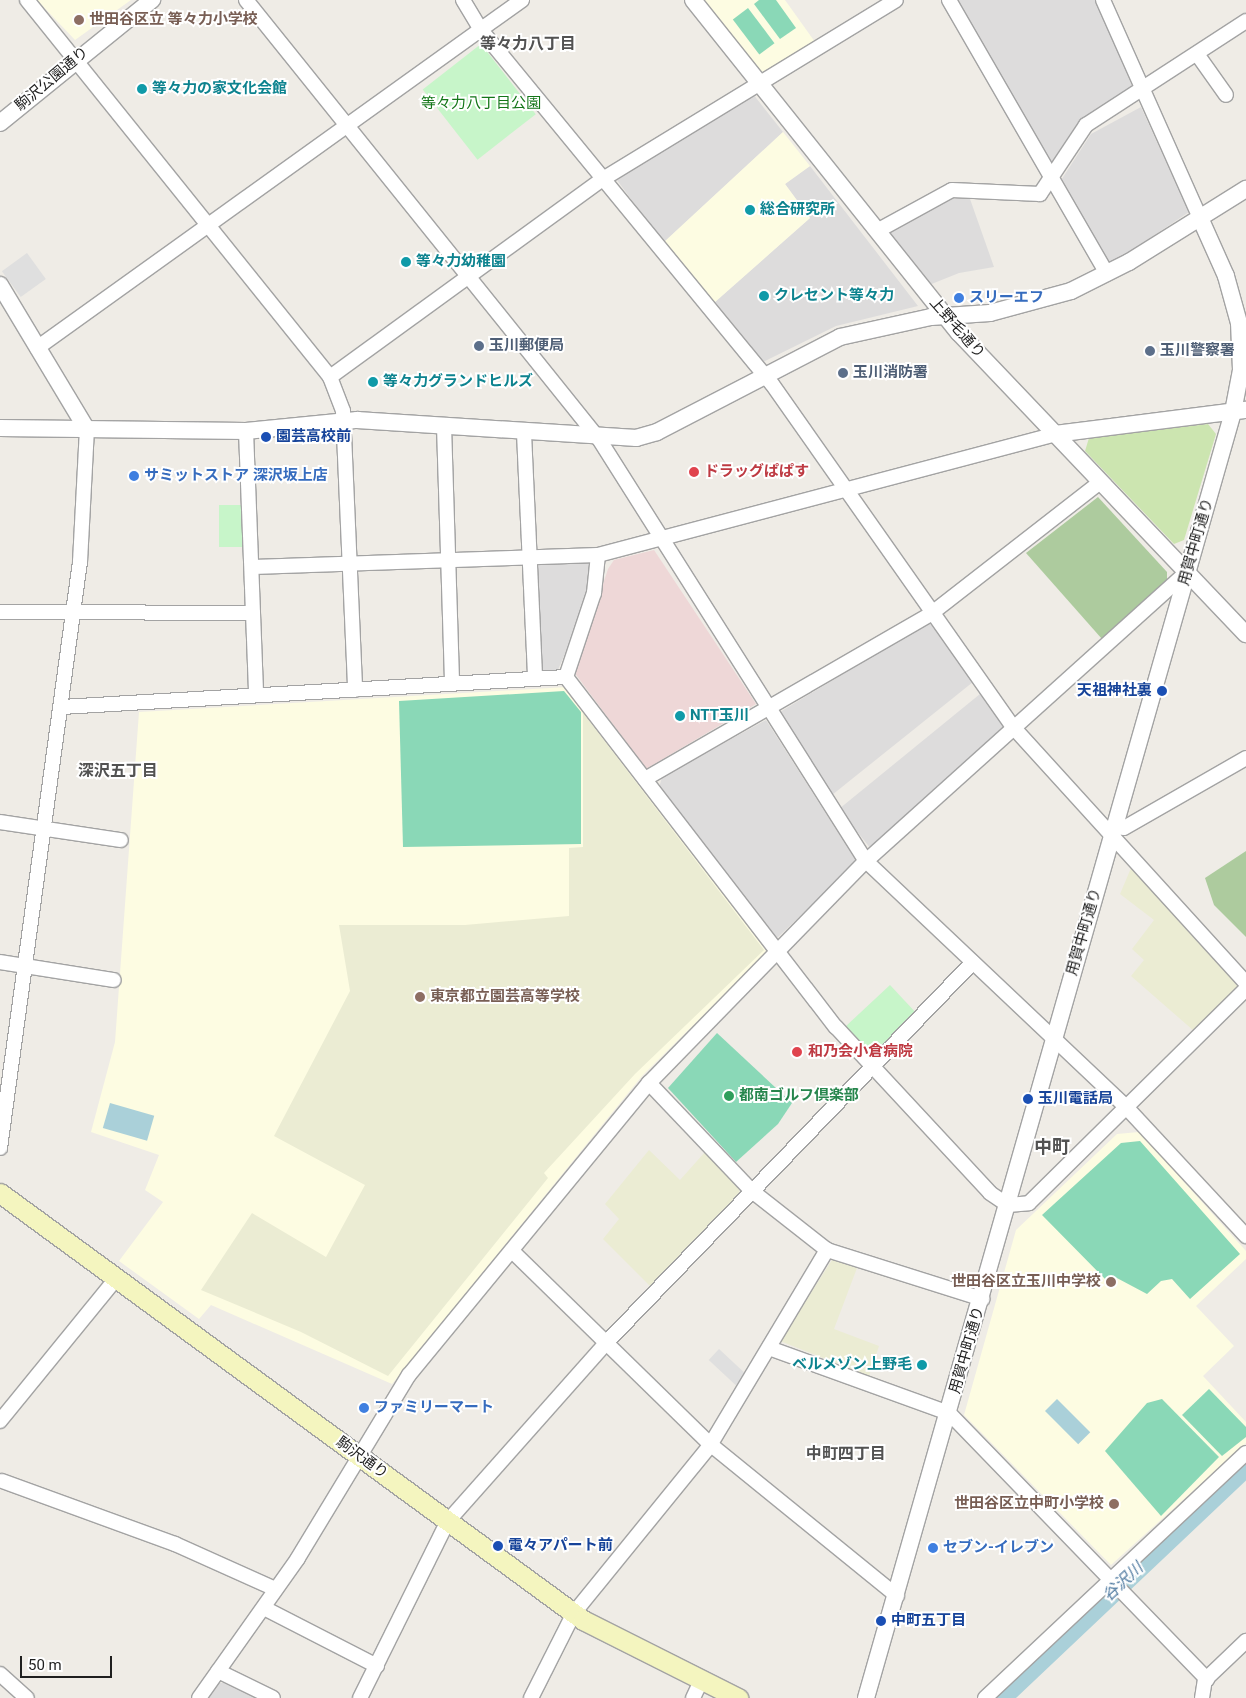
<!DOCTYPE html>
<html>
<head>
<meta charset="utf-8">
<style>
	body { margin:0 }
	#map { position:relative; width:1246px; height:1698px; overflow:hidden; background:#efece6; font-family:Roboto,"Noto Sans JP",sans-serif }
	div>[style] { position:absolute }
	[style*='--x'] { left:calc(var(--x)*1px); top:calc(var(--y)*1px); width:calc(var(--w)*1px); rotate:calc(var(--a)*1deg) }
	.residential>* { inset:0; background:#dddcdc }
	.commercial>* { inset:0; background:#eed7d7 }
	.education>* { inset:0; background:#fdfce2 }
	.farmland>* { inset:0; background:#ebecd3 }
	.grass>* { inset:0; background:#cce5b0 }
	.forest>* { inset:0; background:#adcb9e }
	.park>* { inset:0; background:#c7f5c9; transform-origin:0 0 }
	.pitch>* { inset:0; background:#8ad8b7; transform-origin:0 0 }
	.parking>* { inset:0; background:#dfdfdf; transform-origin:0 0 }
	.water>* { inset:0; background:#aad0d9; transform-origin:0 0 }
	.river>* { height:22px; margin:-11px; padding:0 11px; transform-origin:11px; border-radius:11px; background:#aad0d9 }
	.roads { filter:drop-shadow(1px 0 #a3a3a3) drop-shadow(-1px 0 #a3a3a3) drop-shadow(0 1px #a3a3a3) drop-shadow(0 -1px #a3a3a3) }
	.minor>* { height:14px; margin:-7px; padding:0 7px; transform-origin:7px; border-radius:7px; background:#fff }
	.tertiary>* { height:16px; margin:-8px; padding:0 8px; transform-origin:8px; border-radius:8px; background:#fff }
	.secondary>* { height:19px; margin:-9.5px; padding:0 9.5px; transform-origin:9.5px; border-radius:9.5px; background:#f4f5bf }
	.dots>* { width:14px; height:14px; translate:-50% -50%; box-sizing:border-box; border:2px solid #fff; border-radius:50% }
	span { translate:-50% -50%; white-space:nowrap; text-align:center; line-height:1.15; -webkit-text-stroke:4px #fff; paint-order:stroke }
	.education-label { font-size:15px; color:#785e54; font-weight:700 }
	.left { translate:0 -50%; text-align:left }
	.right { translate:-100% -50%; text-align:right }
	.street-label { font-size:15px; color:#1f1f1f }
	.culture-label { font-size:15px; color:#0d838f; font-weight:700 }
	.park-label { font-size:15px; color:#147619 }
	.shop-label { font-size:15px; color:#366cbe; font-weight:700 }
	.service-label { font-size:15px; color:#4e5e75; font-weight:700 }
	.transit-label { font-size:15px; color:#164399; font-weight:700 }
	.health-label { font-size:15px; color:#be3a42; font-weight:700 }
	.leisure-label { font-size:15px; color:#27864d; font-weight:700 }
	.neighbourhood-label { font-size:16px; color:#525252; font-weight:700 }
	.water-label { font-size:16px; color:#4f7aa0; font-style:italic }
	.quarter-label { font-size:18px; color:#525252; font-weight:700 }
	.scale { position:absolute; left:20px; top:1656px; width:92px; height:22px; box-sizing:border-box; border:2px solid #1f1f1f; border-top:0; padding-left:6px; font-size:15px; line-height:18px; white-space:nowrap; color:#1f1f1f; -webkit-text-stroke:4px #fff; paint-order:stroke }
</style>
</head>
<body>
<div id="map">
	<div class="residential">
		<i style="clip-path:polygon(953px 0,1096px 0,1133px 88px,1052px 166px)"></i>
		<i style="clip-path:polygon(753px 94px,783px 132px,663px 243px,617px 180px)"></i>
		<i style="clip-path:polygon(1141px 107px,1189px 212px,1110px 265px,1056px 188px,1091px 134px)"></i>
		<i style="clip-path:polygon(810px 166px,918px 306px,836px 326px,763px 362px,715px 302px,810px 218px,785px 184px)"></i>
		<i style="clip-path:polygon(955px 198px,970px 199px,994px 267px,959px 273px,929px 285px,888px 233px,933px 205px)"></i>
		<i style="clip-path:polygon(596px 562px,591px 594px,557px 672px,539px 673px,528px 563px)"></i>
		<i style="clip-path:polygon(929px 622px,973px 682px,832px 795px,780px 712px)"></i>
		<i style="clip-path:polygon(980px 694px,1005px 729px,871px 849px,839px 809px)"></i>
		<i style="clip-path:polygon(766px 720px,857px 862px,777px 938px,659px 788px,662px 777px)"></i>
		<i style="clip-path:polygon(218px 1683px,224px 1683px,255px 1698px,206px 1698px)"></i>
	</div>
	<div class="commercial">
		<i style="clip-path:polygon(654px 550px,756px 704px,646px 769px,574px 672px,608px 569px,614px 560px)"></i>
	</div>
	<div class="education">
		<i style="clip-path:polygon(37px 0,131px 0,75px 40px)"></i>
		<i style="clip-path:polygon(703px 0,785px 0,815px 42px,762px 72px)"></i>
		<i style="clip-path:polygon(783px 132px,810px 166px,785px 184px,810px 218px,715px 302px,663px 243px)"></i>
		<i style="clip-path:polygon(567px 687px,767px 952px,642px 1076px,392px 1384px,211px 1305px,199px 1319px,119px 1261px,163px 1202px,145px 1190px,159px 1155px,91px 1132px,115px 1042px,139px 712px)"></i>
		<i style="clip-path:polygon(1139px 1132px,1246px 1251px,1246px 1259px,1196px 1306px,1234px 1346px,1203px 1376px,1246px 1422px,1246px 1443px,1111px 1565px,964px 1415px,1016px 1230px,1117px 1134px)"></i>
	</div>
	<div class="farmland">
		<i style="clip-path:polygon(583px 713px,764px 950px,635px 1074px,544px 1173px,548px 1178px,388px 1376px,301px 1332px,201px 1290px,252px 1213px,326px 1257px,365px 1185px,274px 1136px,350px 991px,339px 925px,465px 925px,569px 916px,569px 848px,583px 847px)"></i>
		<i style="clip-path:polygon(1131px 868px,1240px 986px,1194px 1031px,1131px 976px,1144px 960px,1132px 949px,1154px 920px,1120px 894px)"></i>
		<i style="clip-path:polygon(649px 1150px,680px 1180px,705px 1152px,739px 1188px,740px 1195px,651px 1287px,603px 1239px,619px 1219px,605px 1204px)"></i>
		<i style="clip-path:polygon(832px 1260px,857px 1268px,834px 1329px,879px 1346px,869px 1376px,780px 1341px)"></i>
	</div>
	<div class="grass">
		<i style="clip-path:polygon(1208px 424px,1216px 434px,1184px 540px,1174px 544px,1085px 451px,1089px 438px)"></i>
	</div>
	<div class="forest">
		<i style="clip-path:polygon(1098px 497px,1167px 572px,1167px 581px,1102px 639px,1026px 553px)"></i>
		<i style="clip-path:polygon(1246px 851px,1246px 937px,1214px 905px,1205px 878px)"></i>
	</div>
	<div class="park">
		<i style="left:481px;top:44px;width:89px;height:74px;rotate:52deg"></i>
		<i style="left:247px;top:505px;width:42px;height:28px;rotate:90deg"></i>
		<i style="left:890px;top:985px;width:38px;height:63px;rotate:47deg"></i>
	</div>
	<div class="pitch">
		<i style="clip-path:polygon(759px 0,776px 0,796px 28px,780px 39px,754px 4px)"></i>
		<i style="left:748px;top:8px;width:44px;height:19px;rotate:53deg"></i>
		<i style="clip-path:polygon(564px 691px,581px 712px,581px 844px,403px 847px,399px 701px)"></i>
		<i style="clip-path:polygon(717px 1033px,792px 1103px,778px 1124px,736px 1162px,668px 1088px)"></i>
		<i style="clip-path:polygon(1140px 1141px,1240px 1254px,1190px 1299px,1172px 1279px,1161px 1281px,1147px 1294px,1115px 1277px,1108px 1282px,1042px 1215px,1121px 1143px)"></i>
		<i style="clip-path:polygon(1209px 1389px,1246px 1427px,1246px 1437px,1222px 1456px,1182px 1415px)"></i>
		<i style="clip-path:polygon(1162px 1399px,1219px 1457px,1161px 1516px,1105px 1451px,1147px 1403px)"></i>
	</div>
	<div class="parking">
		<i style="left:27px;top:253px;width:32px;height:31px;rotate:54deg"></i>
		<i style="left:719px;top:1349px;width:37px;height:15px;rotate:43deg"></i>
	</div>
	<div class="water">
		<i style="left:110px;top:1103px;width:46px;height:26px;rotate:16deg"></i>
		<i style="left:1057px;top:1399px;width:47px;height:17px;rotate:45deg"></i>
	</div>
	<div class="river">
		<i style="--x:1000;--y:1698;--w:339;--a:-43.4"></i>
	</div>
	<div class="roads">
		<div class="minor">
			<i style="--x:27;--y:0;--w:484;--a:51.2"></i>
			<i style="--x:330;--y:377;--w:36;--a:69"></i>
			<i style="--x:343;--y:411;--w:279;--a:87.5"></i>
			<i style="--x:246;--y:0;--w:563;--a:51.2"></i>
			<i style="--x:599;--y:439;--w:499;--a:57.7"></i>
			<i style="--x:866;--y:861;--w:359;--a:43.4"></i>
			<i style="--x:1127;--y:1108;--w:175;--a:47.1"></i>
			<i style="--x:463;--y:0;--w:35;--a:59"></i>
			<i style="--x:481;--y:30;--w:458;--a:50.6"></i>
			<i style="--x:772;--y:384;--w:421;--a:54.9"></i>
			<i style="--x:1014;--y:728;--w:345;--a:47.7"></i>
			<i style="--x:949;--y:0;--w:316;--a:60"></i>
			<i style="--x:1103;--y:0;--w:239;--a:66"></i>
			<i style="--x:1197;--y:54;--w:50;--a:54.7"></i>
			<i style="--x:877;--y:231;--w:85;--a:-28.7"></i>
			<i style="--x:952;--y:190;--w:88;--a:2.6"></i>
			<i style="--x:1040;--y:194;--w:83;--a:-56.3"></i>
			<i style="--x:1086;--y:125;--w:191;--a:-33"></i>
			<i style="--x:37;--y:348;--w:597;--a:-35.66"></i>
			<i style="--x:330;--y:377;--w:337;--a:-36"></i>
			<i style="--x:603;--y:179;--w:343;--a:-31.4"></i>
			<i style="--x:444;--y:426;--w:258;--a:88.2"></i>
			<i style="--x:246;--y:431;--w:264;--a:87.8"></i>
			<i style="--x:524;--y:433;--w:246;--a:87.4"></i>
			<i style="--x:253;--y:567;--w:345;--a:-2"></i>
			<i style="--x:598;--y:555;--w:473;--a:-14.8"></i>
			<i style="--x:0;--y:612;--w:253;--a:0.2"></i>
			<i style="--x:566;--y:677;--w:442;--a:52.4"></i>
			<i style="--x:836;--y:1027;--w:226;--a:47.1"></i>
			<i style="--x:990;--y:1193;--w:22;--a:34"></i>
			<i style="--x:1008;--y:1205;--w:21;--a:-5"></i>
			<i style="--x:1029;--y:1203;--w:305;--a:-44.6"></i>
			<i style="--x:566;--y:677;--w:89;--a:-71.6"></i>
			<i style="--x:594;--y:593;--w:38;--a:-84"></i>
			<i style="--x:62;--y:707;--w:505;--a:-3.41"></i>
			<i style="--x:645;--y:779;--w:332;--a:-30"></i>
			<i style="--x:932;--y:613;--w:213;--a:-37.9"></i>
			<i style="--x:0;--y:822;--w:122;--a:8.5"></i>
			<i style="--x:1114;--y:825;--w:10;--a:17"></i>
			<i style="--x:1124;--y:828;--w:141;--a:-29.8"></i>
			<i style="--x:0;--y:962;--w:115;--a:9"></i>
			<i style="--x:649;--y:1083;--w:149;--a:46.4"></i>
			<i style="--x:752;--y:1191;--w:95;--a:38.2"></i>
			<i style="--x:827;--y:1250;--w:163;--a:17.5"></i>
			<i style="--x:0;--y:1148;--w:591;--a:-82.23"></i>
			<i style="--x:80;--y:562;--w:132;--a:-87"></i>
			<i style="--x:512;--y:1251;--w:277;--a:44.3"></i>
			<i style="--x:710;--y:1444;--w:241;--a:39.1"></i>
			<i style="--x:769;--y:1348;--w:191;--a:19.9"></i>
			<i style="--x:949;--y:1413;--w:371;--a:45.9"></i>
			<i style="--x:0;--y:1421;--w:182;--a:-50.8"></i>
			<i style="--x:2;--y:1481;--w:184;--a:20"></i>
			<i style="--x:175;--y:1544;--w:110;--a:24.2"></i>
			<i style="--x:264;--y:1608;--w:127;--a:27.2"></i>
			<i style="--x:218;--y:1671;--w:61;--a:26.1"></i>
			<i style="--x:0;--y:1674;--w:36;--a:42"></i>
			<i style="--x:199;--y:1698;--w:171;--a:-54.7"></i>
			<i style="--x:298;--y:1558;--w:214;--a:-58.8"></i>
			<i style="--x:409;--y:1375;--w:378;--a:-50.6"></i>
			<i style="--x:649;--y:1083;--w:310;--a:-45.7"></i>
			<i style="--x:866;--y:861;--w:432;--a:-42"></i>
			<i style="--x:360;--y:1698;--w:198;--a:-63.6"></i>
			<i style="--x:448;--y:1521;--w:238;--a:-48.4"></i>
			<i style="--x:606;--y:1343;--w:529;--a:-46.07"></i>
			<i style="--x:531;--y:1698;--w:95;--a:-63.2"></i>
			<i style="--x:574;--y:1613;--w:214;--a:-50.9"></i>
			<i style="--x:709;--y:1447;--w:230;--a:-59.1"></i>
			<i style="--x:693;--y:1698;--w:19;--a:-65"></i>
			<i style="--x:985;--y:1698;--w:358;--a:-43.2"></i>
			<i style="--x:1202;--y:1698;--w:18;--a:-81"></i>
			<i style="--x:1205;--y:1680;--w:57;--a:-43.6"></i>
		</div>
		<div class="tertiary">
			<i style="--x:693;--y:0;--w:426;--a:51.4"></i>
			<i style="--x:959;--y:333;--w:416;--a:46.4"></i>
			<i style="--x:0;--y:123;--w:196;--a:-39"></i>
			<i style="--x:0;--y:285;--w:169;--a:59"></i>
			<i style="--x:0;--y:428;--w:246;--a:0.7"></i>
			<i style="--x:246;--y:431;--w:112;--a:-5.7"></i>
			<i style="--x:357;--y:420;--w:280;--a:3.7"></i>
			<i style="--x:636;--y:438;--w:22;--a:-16"></i>
			<i style="--x:657;--y:432;--w:206;--a:-27.4"></i>
			<i style="--x:840;--y:337;--w:93;--a:-12.4"></i>
			<i style="--x:931;--y:317;--w:59;--a:-3.9"></i>
			<i style="--x:990;--y:313;--w:84;--a:-15.2"></i>
			<i style="--x:1071;--y:291;--w:65;--a:-26.6"></i>
			<i style="--x:1129;--y:262;--w:138;--a:-32"></i>
			<i style="--x:1055;--y:434;--w:193;--a:-7.2"></i>
			<i style="--x:866;--y:1698;--w:1337;--a:-74.07"></i>
			<i style="--x:1233;--y:412;--w:43;--a:-79.2"></i>
			<i style="--x:1241;--y:370;--w:47;--a:-92.4"></i>
			<i style="--x:1239;--y:323;--w:49;--a:-105.5"></i>
			<i style="--x:1226;--y:276;--w:64;--a:-114.1"></i>
		</div>
		<div class="secondary">
			<i style="--x:0;--y:1193;--w:723;--a:36.22"></i>
			<i style="--x:583;--y:1620;--w:174;--a:26.7"></i>
		</div>
	</div>
	<div class="dots">
		<i style="left:79px;top:20px;background:#8d6e63"></i>
		<i style="left:142px;top:89px;background:#0f9aa8"></i>
		<i style="left:750px;top:210px;background:#0f9aa8"></i>
		<i style="left:406px;top:262px;background:#0f9aa8"></i>
		<i style="left:764px;top:296px;background:#0f9aa8"></i>
		<i style="left:959px;top:298px;background:#3f7fe0"></i>
		<i style="left:479px;top:346px;background:#5c6f8a"></i>
		<i style="left:1150px;top:351px;background:#5c6f8a"></i>
		<i style="left:843px;top:373px;background:#5c6f8a"></i>
		<i style="left:373px;top:382px;background:#0f9aa8"></i>
		<i style="left:266px;top:437px;background:#1a4fb4"></i>
		<i style="left:694px;top:472px;background:#e0444e"></i>
		<i style="left:134px;top:476px;background:#3f7fe0"></i>
		<i style="left:1162px;top:691px;background:#1a4fb4"></i>
		<i style="left:680px;top:716px;background:#0f9aa8"></i>
		<i style="left:420px;top:997px;background:#8d6e63"></i>
		<i style="left:797px;top:1052px;background:#e0444e"></i>
		<i style="left:729px;top:1096px;background:#2e9e5b"></i>
		<i style="left:1028px;top:1099px;background:#1a4fb4"></i>
		<i style="left:1111px;top:1282px;background:#8d6e63"></i>
		<i style="left:922px;top:1365px;background:#0f9aa8"></i>
		<i style="left:364px;top:1408px;background:#3f7fe0"></i>
		<i style="left:1114px;top:1504px;background:#8d6e63"></i>
		<i style="left:498px;top:1546px;background:#1a4fb4"></i>
		<i style="left:933px;top:1548px;background:#3f7fe0"></i>
		<i style="left:881px;top:1621px;background:#1a4fb4"></i>
	</div>
	<div class="education-label">
		<span class="left" style="left:89px;top:20px">世田谷区立 等々力小学校</span>
		<span class="left" style="left:430px;top:997px">東京都立園芸高等学校</span>
		<span class="right" style="left:1101px;top:1282px">世田谷区立玉川中学校</span>
		<span class="right" style="left:1104px;top:1504px">世田谷区立中町小学校</span>
	</div>
	<div class="street-label">
		<span style="left:52px;top:79px;rotate:-40deg">駒沢公園通り</span>
		<span style="left:957px;top:328px;rotate:49deg">上野毛通り</span>
		<span style="left:1196px;top:542px;rotate:-74deg">用賀中町通り</span>
		<span style="left:1084px;top:932px;rotate:-74deg">用賀中町通り</span>
		<span style="left:967px;top:1350px;rotate:-74deg">用賀中町通り</span>
		<span style="left:362px;top:1458px;rotate:36deg">駒沢通り</span>
	</div>
	<div class="culture-label">
		<span class="left" style="left:152px;top:89px">等々力の家文化会館</span>
		<span class="left" style="left:760px;top:210px">総合研究所</span>
		<span class="left" style="left:416px;top:262px">等々力幼稚園</span>
		<span class="left" style="left:774px;top:296px">クレセント等々力</span>
		<span class="left" style="left:383px;top:382px">等々力グランドヒルズ</span>
		<span class="left" style="left:690px;top:716px">NTT玉川</span>
		<span class="right" style="left:912px;top:1365px">ベルメゾン上野毛</span>
	</div>
	<div class="park-label">
		<span style="left:481px;top:104px">等々力八丁目公園</span>
	</div>
	<div class="shop-label">
		<span class="left" style="left:969px;top:298px">スリーエフ</span>
		<span class="left" style="left:144px;top:476px">サミットストア 深沢坂上店</span>
		<span class="left" style="left:374px;top:1408px">ファミリーマート</span>
		<span class="left" style="left:943px;top:1548px">セブン-イレブン</span>
	</div>
	<div class="service-label">
		<span class="left" style="left:489px;top:346px">玉川郵便局</span>
		<span class="left" style="left:1160px;top:351px">玉川警察署</span>
		<span class="left" style="left:853px;top:373px">玉川消防署</span>
	</div>
	<div class="transit-label">
		<span class="left" style="left:276px;top:437px">園芸高校前</span>
		<span class="right" style="left:1152px;top:691px">天祖神社裏</span>
		<span class="left" style="left:1038px;top:1099px">玉川電話局</span>
		<span class="left" style="left:508px;top:1546px">電々アパート前</span>
		<span class="left" style="left:891px;top:1621px">中町五丁目</span>
	</div>
	<div class="health-label">
		<span class="left" style="left:704px;top:472px">ドラッグぱぱす</span>
		<span class="left" style="left:808px;top:1052px">和乃会小倉病院</span>
	</div>
	<div class="leisure-label">
		<span class="left" style="left:739px;top:1096px">都南ゴルフ倶楽部</span>
	</div>
	<div class="neighbourhood-label">
		<span style="left:528px;top:44px">等々力八丁目</span>
		<span style="left:118px;top:771px">深沢五丁目</span>
		<span style="left:846px;top:1454px">中町四丁目</span>
	</div>
	<div class="water-label">
		<span style="left:1123px;top:1582px;rotate:-43deg">谷沢川</span>
	</div>
	<div class="quarter-label">
		<span style="left:1052px;top:1147px">中町</span>
	</div>
	<div class="scale">50 m</div>
</div>
</body>
</html>
